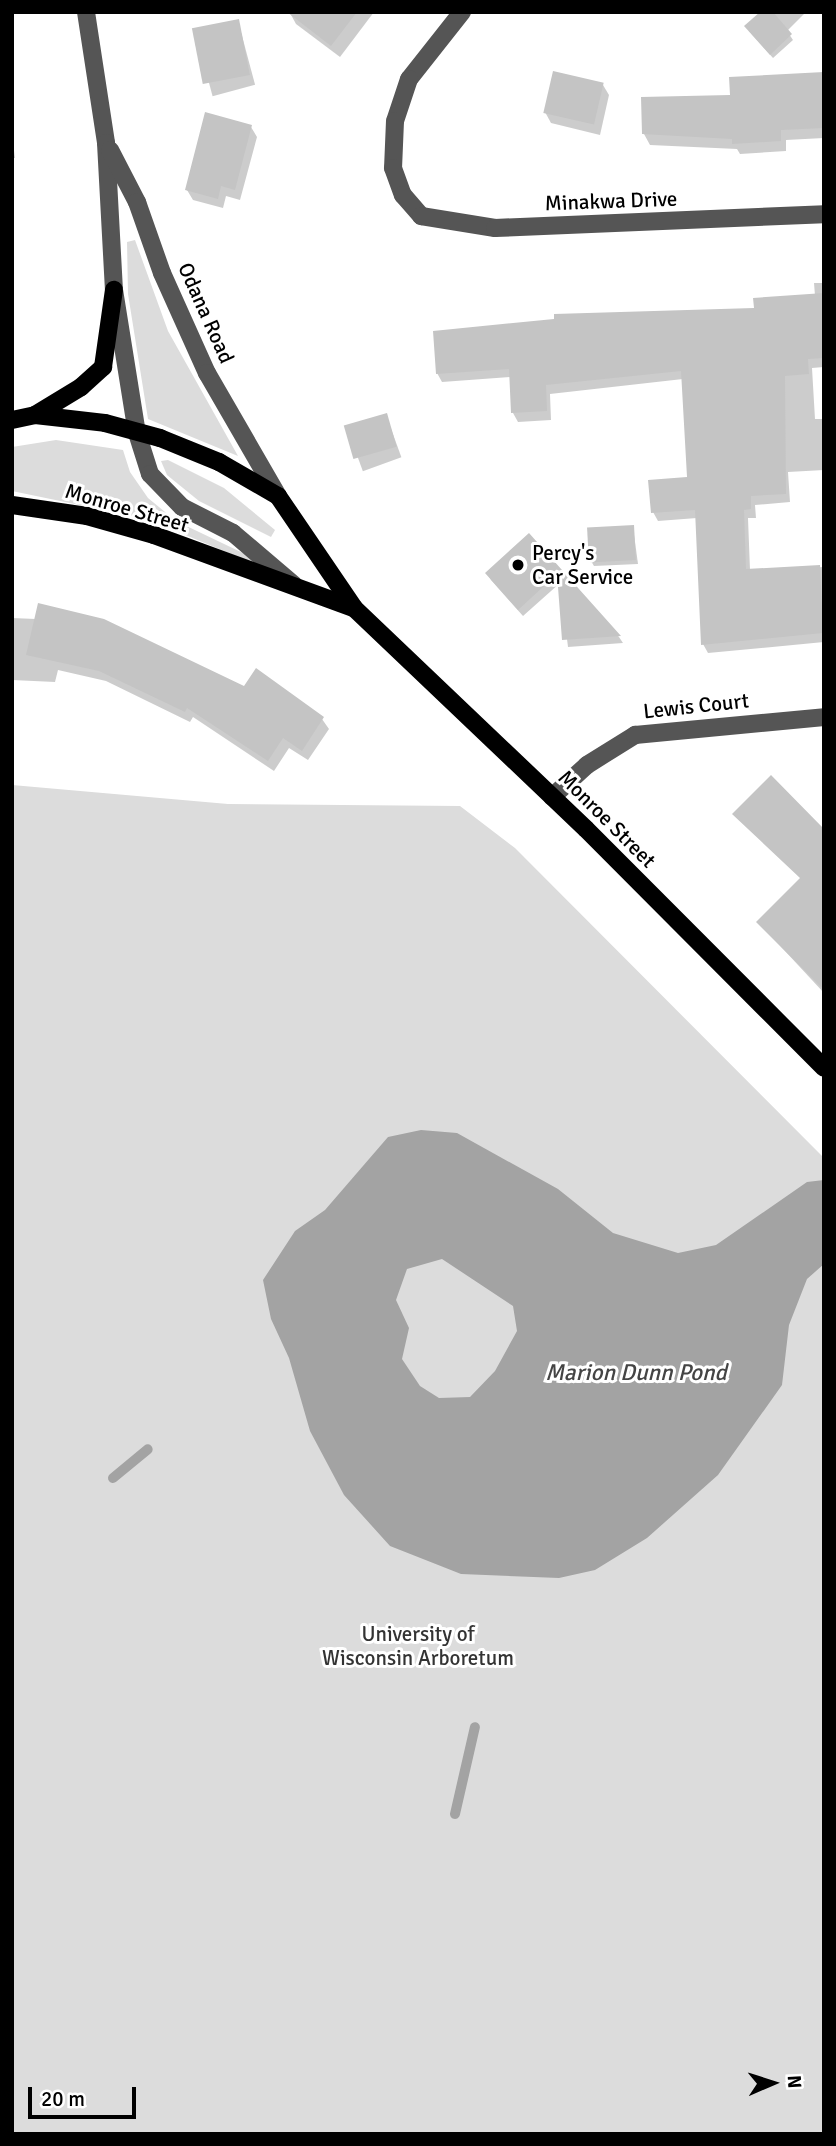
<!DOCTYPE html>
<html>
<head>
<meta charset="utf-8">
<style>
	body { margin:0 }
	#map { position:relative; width:836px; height:2146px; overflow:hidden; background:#fff; font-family:Signika,sans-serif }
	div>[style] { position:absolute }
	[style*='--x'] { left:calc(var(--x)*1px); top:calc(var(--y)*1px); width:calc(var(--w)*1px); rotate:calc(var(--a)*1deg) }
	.green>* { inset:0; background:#dcdcdc }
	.water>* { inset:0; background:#a3a3a3 }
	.shadow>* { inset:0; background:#0003; transform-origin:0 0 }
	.stream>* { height:10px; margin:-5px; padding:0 5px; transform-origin:5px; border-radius:5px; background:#a3a3a3 }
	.building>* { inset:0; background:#c4c4c4; transform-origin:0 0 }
	.minor>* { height:18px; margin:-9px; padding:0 9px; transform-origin:9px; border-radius:9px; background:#555 }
	.major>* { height:18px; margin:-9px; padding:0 9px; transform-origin:9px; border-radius:9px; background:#000 }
	.dots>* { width:19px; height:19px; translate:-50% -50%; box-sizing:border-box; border:4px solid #fff; border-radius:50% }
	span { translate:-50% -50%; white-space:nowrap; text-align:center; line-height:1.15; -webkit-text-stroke:6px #fff; paint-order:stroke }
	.street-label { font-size:21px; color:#000 }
	.poi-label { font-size:21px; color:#000 }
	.left { translate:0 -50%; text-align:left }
	.park-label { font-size:21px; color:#333 }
	.water-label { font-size:23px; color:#444; font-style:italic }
	.frame { position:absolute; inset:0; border:14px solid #000; pointer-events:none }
	.north { position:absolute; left:738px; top:2048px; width:70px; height:70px; -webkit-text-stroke:5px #fff; paint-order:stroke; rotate:87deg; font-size:19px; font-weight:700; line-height:28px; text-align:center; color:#000 }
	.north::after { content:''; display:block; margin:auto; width:24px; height:32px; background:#000; clip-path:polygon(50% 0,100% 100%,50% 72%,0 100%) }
	.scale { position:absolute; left:28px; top:2087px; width:108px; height:32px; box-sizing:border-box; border:4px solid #000; border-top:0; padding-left:9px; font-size:21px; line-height:24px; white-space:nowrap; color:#000; -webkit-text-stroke:5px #fff; paint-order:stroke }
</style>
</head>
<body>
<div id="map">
	<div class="green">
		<i style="clip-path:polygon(135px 240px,168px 331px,238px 456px,148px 419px,128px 294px,127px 242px)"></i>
		<i style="clip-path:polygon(56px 440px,123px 450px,130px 472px,148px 498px,176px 521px,270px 566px,248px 561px,147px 519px,12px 491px,12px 447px)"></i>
		<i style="clip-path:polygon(168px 460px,224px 488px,275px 530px,271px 537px,199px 501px,167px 475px,161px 461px)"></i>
		<i style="clip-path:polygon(12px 785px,228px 804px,460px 806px,515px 848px,824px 1158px,824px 2134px,12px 2134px)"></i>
	</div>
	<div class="water">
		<i style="clip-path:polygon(evenodd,421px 1130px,457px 1133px,558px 1189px,613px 1233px,678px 1253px,716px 1245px,807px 1182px,824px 1180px,824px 1264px,807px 1279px,789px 1325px,782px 1385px,718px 1475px,647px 1538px,595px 1570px,559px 1578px,461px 1574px,390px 1546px,344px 1495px,310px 1431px,289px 1358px,271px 1319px,263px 1280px,295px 1231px,325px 1210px,388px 1137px,421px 1130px,442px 1259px,513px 1306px,517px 1331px,495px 1371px,470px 1397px,439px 1398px,420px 1386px,402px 1359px,409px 1328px,396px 1300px,407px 1269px,442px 1259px)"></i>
	</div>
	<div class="shadow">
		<i style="clip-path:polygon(374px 12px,340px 57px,296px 24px,290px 13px)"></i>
		<i style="clip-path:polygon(762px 12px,806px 12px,787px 31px,793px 40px,773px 58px,749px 31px)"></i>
		<i style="left:238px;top:21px;width:66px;height:44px;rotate:75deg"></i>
		<i style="clip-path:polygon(824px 74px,824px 138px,786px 140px,786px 151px,740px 154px,737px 149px,650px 145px,644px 134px,732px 97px)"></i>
		<i style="clip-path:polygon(603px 85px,609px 95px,600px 135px,551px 123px,545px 112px)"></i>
		<i style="clip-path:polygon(251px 127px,257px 137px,240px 200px,226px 196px,223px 208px,193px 200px,187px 190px)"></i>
		<i style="clip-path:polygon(12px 136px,15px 158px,12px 158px)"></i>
		<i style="clip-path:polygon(814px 283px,824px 283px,824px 367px,812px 368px,815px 419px,824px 419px,824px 470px,788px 472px,790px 502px,755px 505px,756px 518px,748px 518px,750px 570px,824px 567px,824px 642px,708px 653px,703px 644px,697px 518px,658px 521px,653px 512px,689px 478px,683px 379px,550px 394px,551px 420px,518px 422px,513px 413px,511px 377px,442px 382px,437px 373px,815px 296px)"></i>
		<i style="left:386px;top:415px;width:45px;height:41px;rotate:70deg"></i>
		<i style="clip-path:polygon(633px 527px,638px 564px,594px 566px,591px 561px)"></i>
		<i style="clip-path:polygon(529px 536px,619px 637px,623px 643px,568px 647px,560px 583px,523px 616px,491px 580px,487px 573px)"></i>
		<i style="clip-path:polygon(12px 618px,36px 619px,244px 688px,322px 719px,329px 729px,308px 760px,289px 748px,274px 771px,193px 717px,190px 722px,106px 681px,58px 670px,55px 682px,12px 680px)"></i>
		<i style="clip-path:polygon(824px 870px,824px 993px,758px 922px)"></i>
	</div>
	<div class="stream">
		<i style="--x:113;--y:1478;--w:45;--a:-39.6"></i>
		<i style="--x:455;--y:1814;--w:89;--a:-77.1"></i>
	</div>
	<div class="building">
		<i style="clip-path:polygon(287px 12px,357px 12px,331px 46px)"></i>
		<i style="clip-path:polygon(760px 12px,773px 12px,792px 34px,770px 55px,744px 26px)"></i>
		<i style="left:239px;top:19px;width:57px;height:48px;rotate:79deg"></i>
		<i style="left:553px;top:71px;width:52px;height:43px;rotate:13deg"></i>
		<i style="clip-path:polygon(824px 72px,824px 128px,781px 130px,781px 141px,732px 144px,732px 139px,642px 134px,641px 97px,730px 95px,729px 77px)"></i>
		<i style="clip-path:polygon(205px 112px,252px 125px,235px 190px,221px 186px,218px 199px,185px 190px)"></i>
		<i style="clip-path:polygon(824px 293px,824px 358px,808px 359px,809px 374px,785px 376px,786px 494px,751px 496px,751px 509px,744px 510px,746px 569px,820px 565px,823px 633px,701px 645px,695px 510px,651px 513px,648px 480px,687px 477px,681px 371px,546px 385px,547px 411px,511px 413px,509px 369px,436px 374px,433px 331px,554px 319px,554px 314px,754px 308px,753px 298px)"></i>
		<i style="left:387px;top:413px;width:35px;height:45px;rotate:74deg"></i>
		<i style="left:634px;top:525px;width:35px;height:47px;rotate:87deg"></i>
		<i style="clip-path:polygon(529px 533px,562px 570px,621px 636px,562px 640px,557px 574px,518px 610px,485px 573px)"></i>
		<i style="clip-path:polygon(38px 603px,104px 619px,244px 686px,256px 668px,324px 717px,302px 751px,283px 738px,268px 761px,187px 708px,185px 712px,99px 671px,26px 655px)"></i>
		<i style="clip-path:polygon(771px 775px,824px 829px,824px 990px,756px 922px,800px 878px,732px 814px)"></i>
	</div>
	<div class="minor">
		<i style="--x:86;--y:12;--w:133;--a:81.3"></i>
		<i style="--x:106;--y:143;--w:147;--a:86.9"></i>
		<i style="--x:114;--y:290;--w:145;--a:80.9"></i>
		<i style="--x:137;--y:433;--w:43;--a:72.4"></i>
		<i style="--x:150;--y:474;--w:46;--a:45.9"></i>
		<i style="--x:182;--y:507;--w:57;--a:27"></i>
		<i style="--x:233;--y:533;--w:80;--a:40.4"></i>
		<i style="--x:462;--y:12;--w:85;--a:128.3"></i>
		<i style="--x:409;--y:79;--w:44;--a:108.4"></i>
		<i style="--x:395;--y:121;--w:47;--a:92.4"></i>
		<i style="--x:393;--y:168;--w:29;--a:70"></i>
		<i style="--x:403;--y:195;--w:28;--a:49"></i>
		<i style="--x:421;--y:216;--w:75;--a:9.2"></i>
		<i style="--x:495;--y:228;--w:329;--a:-2.4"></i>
		<i style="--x:110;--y:150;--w:59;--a:62.6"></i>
		<i style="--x:137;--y:202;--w:75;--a:70.6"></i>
		<i style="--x:162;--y:273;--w:110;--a:65.8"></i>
		<i style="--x:207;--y:373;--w:142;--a:60"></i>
		<i style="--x:552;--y:797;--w:47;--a:-42.4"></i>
		<i style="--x:587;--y:765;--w:57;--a:-32"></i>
		<i style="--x:635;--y:735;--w:190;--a:-5.4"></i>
	</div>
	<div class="major">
		<i style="--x:35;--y:415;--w:54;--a:-31.3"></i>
		<i style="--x:81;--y:387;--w:30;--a:-42"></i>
		<i style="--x:103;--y:367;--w:78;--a:-81.9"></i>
		<i style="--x:12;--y:420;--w:24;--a:-12"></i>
		<i style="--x:35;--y:415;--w:70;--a:6.5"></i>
		<i style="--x:105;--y:423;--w:57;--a:15.3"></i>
		<i style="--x:160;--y:438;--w:64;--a:22.1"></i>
		<i style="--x:219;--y:462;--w:68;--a:30"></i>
		<i style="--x:278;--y:496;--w:135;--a:55.8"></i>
		<i style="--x:354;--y:608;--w:320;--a:43.6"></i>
		<i style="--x:586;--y:829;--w:337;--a:45.1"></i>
		<i style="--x:12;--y:505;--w:76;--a:8.3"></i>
		<i style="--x:87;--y:516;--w:70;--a:15.8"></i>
		<i style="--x:154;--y:535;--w:213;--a:20.1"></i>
	</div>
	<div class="dots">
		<i style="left:518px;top:565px;background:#000"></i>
	</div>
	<div class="street-label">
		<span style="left:611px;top:201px;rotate:-2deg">Minakwa Drive</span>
		<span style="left:206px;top:313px;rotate:66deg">Odana Road</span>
		<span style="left:127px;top:508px;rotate:16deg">Monroe Street</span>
		<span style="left:696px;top:706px;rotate:-6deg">Lewis Court</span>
		<span style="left:607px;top:819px;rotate:45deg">Monroe Street</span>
	</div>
	<div class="poi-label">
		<span class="left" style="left:532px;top:565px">Percy's<br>Car Service</span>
	</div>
	<div class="park-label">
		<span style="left:418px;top:1646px">University of<br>Wisconsin Arboretum</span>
	</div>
	<div class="water-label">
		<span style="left:636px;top:1373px">Marion Dunn Pond</span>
	</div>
	<div class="frame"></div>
	<div class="north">N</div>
	<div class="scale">20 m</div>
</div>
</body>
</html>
